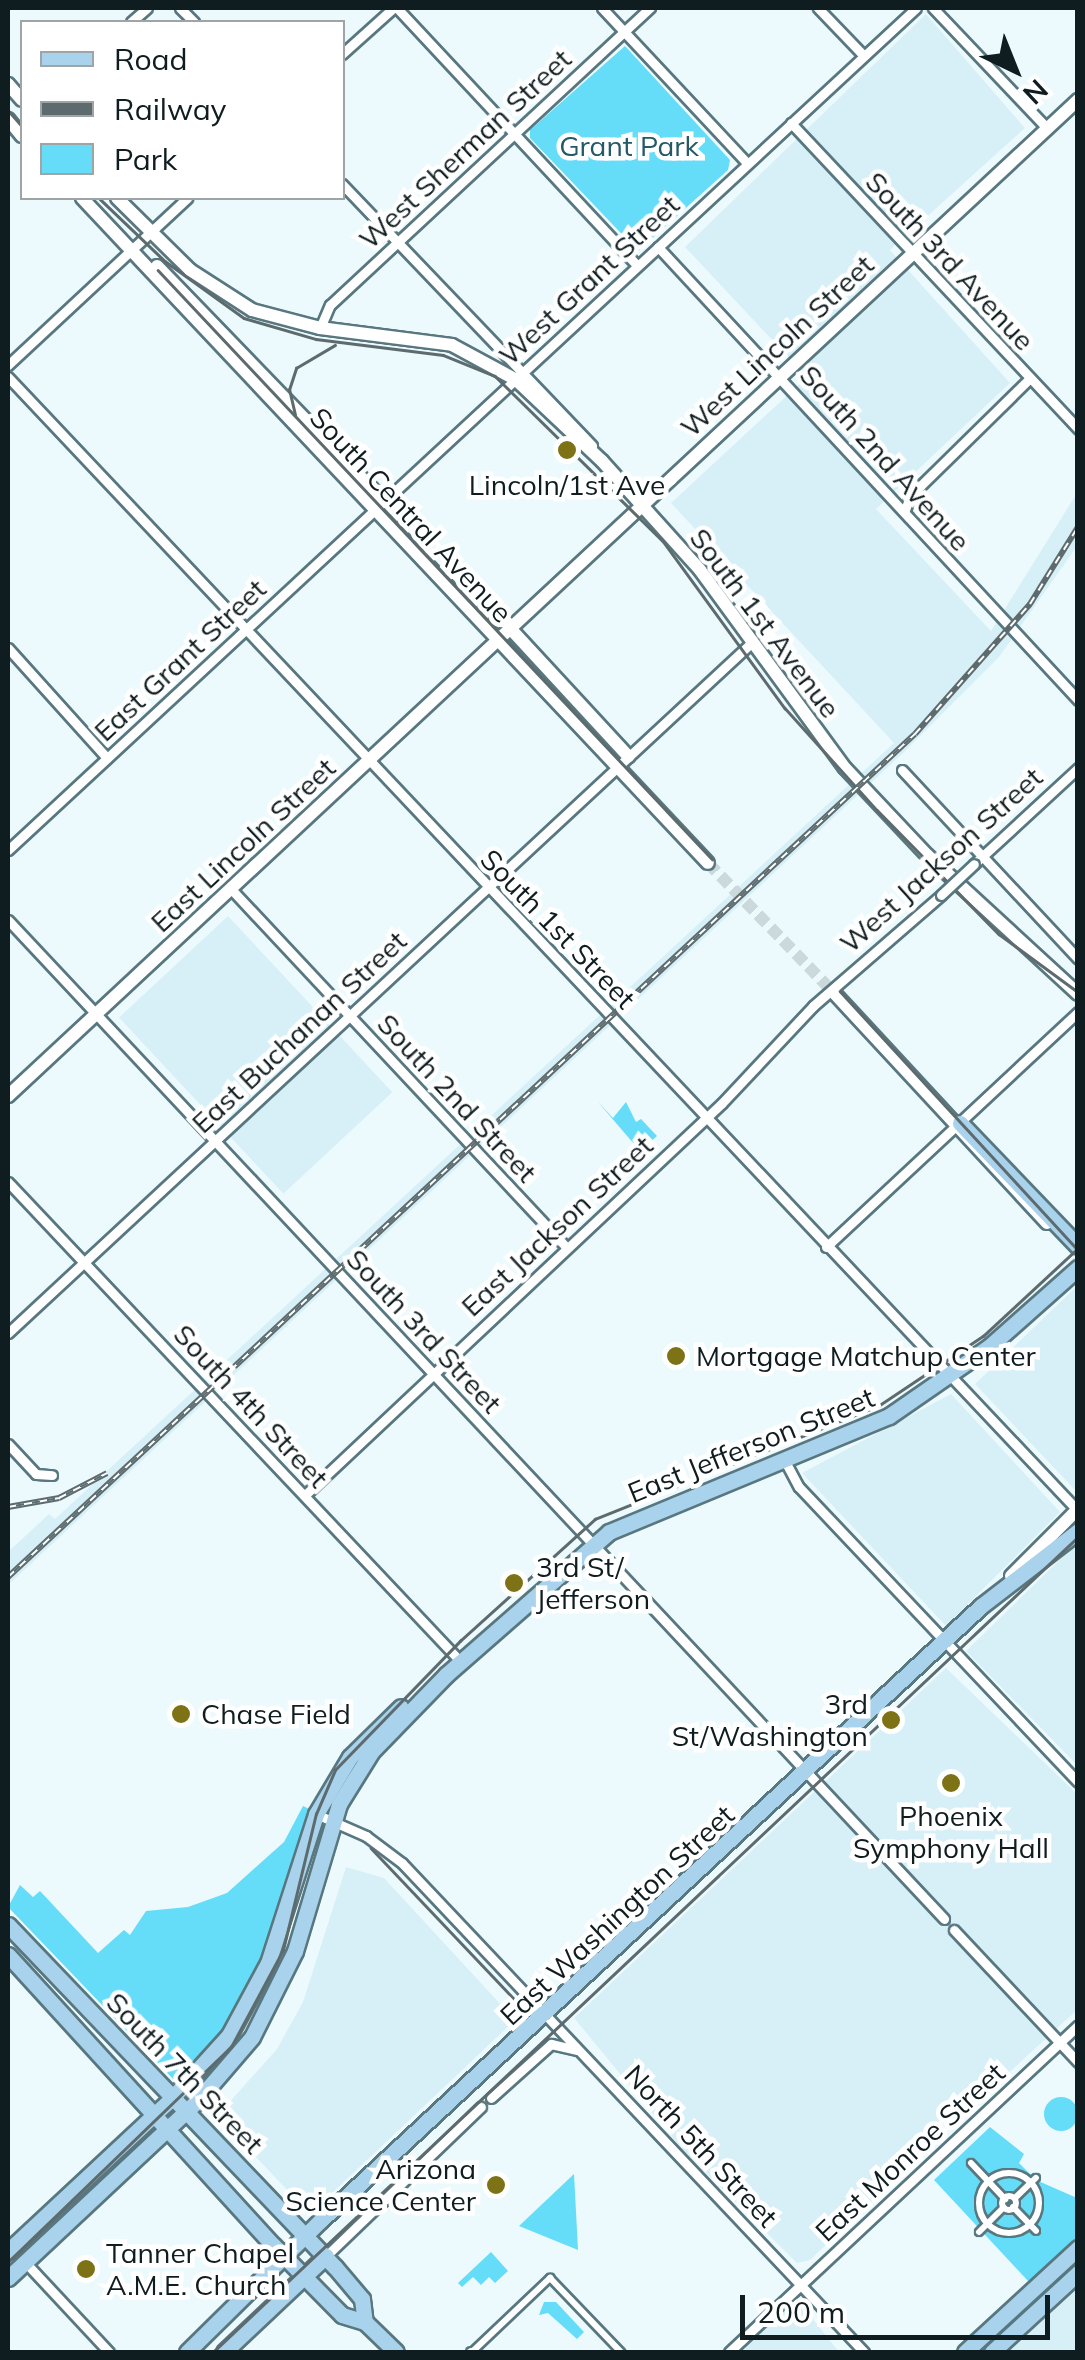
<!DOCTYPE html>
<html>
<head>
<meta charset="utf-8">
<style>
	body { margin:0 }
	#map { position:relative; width:1085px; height:2360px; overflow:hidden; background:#ecfafd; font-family:Mulish,sans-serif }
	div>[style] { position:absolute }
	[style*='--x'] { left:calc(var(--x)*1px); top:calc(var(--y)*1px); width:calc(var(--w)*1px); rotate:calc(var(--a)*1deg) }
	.built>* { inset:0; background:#d7f0f7; transform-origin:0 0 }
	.green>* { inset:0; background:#65dcf8 }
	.round { border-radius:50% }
	.secondary-tunnel>* { height:12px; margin-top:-6px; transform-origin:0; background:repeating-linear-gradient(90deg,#cbd9dc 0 12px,transparent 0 18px) }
	.roads { filter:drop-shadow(2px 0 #58777f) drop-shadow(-2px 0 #58777f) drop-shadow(0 2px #58777f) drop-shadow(0 -2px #58777f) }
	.pedestrian>* { height:6px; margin:-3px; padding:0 3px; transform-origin:3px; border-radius:3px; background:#fff }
	.pedestrian>.ring { margin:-3px; padding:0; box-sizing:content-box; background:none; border:6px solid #fff; border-radius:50% }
	.minor>* { height:9px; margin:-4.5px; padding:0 4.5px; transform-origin:4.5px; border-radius:4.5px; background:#fff }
	.secondary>* { height:12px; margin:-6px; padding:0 6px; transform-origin:6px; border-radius:6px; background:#fff }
	.primary>* { height:15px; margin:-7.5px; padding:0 7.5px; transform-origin:7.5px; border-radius:7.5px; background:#a9d2ec }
	.tram>* { height:2.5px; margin:-1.25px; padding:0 1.25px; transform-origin:1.25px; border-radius:1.25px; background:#5d6b6e }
	.rail>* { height:6px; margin-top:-3px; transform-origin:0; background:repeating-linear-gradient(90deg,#fff 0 8px,#5d6b6e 0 16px); box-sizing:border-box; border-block:2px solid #5d6b6e }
	.bridges { filter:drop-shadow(2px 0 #58777f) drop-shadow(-2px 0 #58777f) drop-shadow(0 2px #58777f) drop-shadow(0 -2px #58777f) }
	.minor-bridge>* { height:9px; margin:-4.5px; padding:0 4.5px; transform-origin:4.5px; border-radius:4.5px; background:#fff }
	.dots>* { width:28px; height:28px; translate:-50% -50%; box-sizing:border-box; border:5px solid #fff; border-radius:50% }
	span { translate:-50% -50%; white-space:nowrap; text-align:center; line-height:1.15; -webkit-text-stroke:9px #fff; paint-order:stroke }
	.park-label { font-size:28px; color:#235a66 }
	.street-label { font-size:28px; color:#101d20 }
	.poi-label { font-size:28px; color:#101d20 }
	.left { translate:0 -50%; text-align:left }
	.right { translate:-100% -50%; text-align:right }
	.frame { position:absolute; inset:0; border:10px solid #101d20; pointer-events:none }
	.legend { position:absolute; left:20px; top:20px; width:325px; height:180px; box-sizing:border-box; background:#fff; border:2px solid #9fa5a6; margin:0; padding:12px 18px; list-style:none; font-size:30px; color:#101d20 }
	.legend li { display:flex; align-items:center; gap:20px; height:50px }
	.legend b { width:50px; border:2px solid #9fa5a6 }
	.north { position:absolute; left:965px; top:20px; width:100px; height:100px; -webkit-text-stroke:8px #fff; paint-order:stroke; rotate:137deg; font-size:28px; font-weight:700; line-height:40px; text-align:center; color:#101d20 }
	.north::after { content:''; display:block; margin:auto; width:35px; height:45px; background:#101d20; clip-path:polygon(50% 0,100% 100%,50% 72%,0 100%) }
	.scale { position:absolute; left:740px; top:2295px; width:310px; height:45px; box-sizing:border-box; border:5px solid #101d20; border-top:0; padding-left:12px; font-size:30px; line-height:35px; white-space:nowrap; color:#101d20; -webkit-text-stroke:8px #fff; paint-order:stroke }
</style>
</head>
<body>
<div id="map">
	<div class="built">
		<i style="clip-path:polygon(926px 14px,1025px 128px,890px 250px,1010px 383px,876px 509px,991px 631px,1077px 493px,1077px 546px,999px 657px,903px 753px,8px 1585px,8px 1552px,49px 1514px,55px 1519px,894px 743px,671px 503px,807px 377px,685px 247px)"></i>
		<i style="left:228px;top:916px;width:241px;height:149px;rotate:47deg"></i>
		<i style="clip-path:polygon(1077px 1286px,1077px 1492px,975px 1384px)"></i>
		<i style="clip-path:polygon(951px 1394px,1060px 1512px,946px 1626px,802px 1473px)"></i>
		<i style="clip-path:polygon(1077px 1543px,1077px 1765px,966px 1651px)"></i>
		<i style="clip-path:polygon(946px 1668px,1077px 1794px,1077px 2010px,990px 2090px,968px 2098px,897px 2165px,890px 2184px,810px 2260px,797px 2263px,683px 2150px,574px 2018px)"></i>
		<i style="clip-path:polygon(346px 1867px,384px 1878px,515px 2020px,310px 2214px,217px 2116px,277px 2049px,303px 2002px)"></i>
		<i style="clip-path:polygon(1077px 2281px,1077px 2352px,1000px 2352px)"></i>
		<i style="clip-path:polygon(797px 2299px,839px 2352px,742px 2352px,788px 2304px)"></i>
	</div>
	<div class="green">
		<i style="clip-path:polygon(625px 46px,730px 160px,728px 170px,638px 251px,530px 138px,530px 130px)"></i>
		<i style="clip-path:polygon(598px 1102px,613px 1118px,626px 1102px,636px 1122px,641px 1119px,657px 1136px,640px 1151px)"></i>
		<i style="clip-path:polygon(303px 1806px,311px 1810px,265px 1962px,226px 2032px,175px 2081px,8px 1907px,20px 1885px,33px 1897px,40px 1891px,98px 1953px,124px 1930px,130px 1935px,146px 1911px,188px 1907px,227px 1893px,284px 1842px)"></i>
		<i class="round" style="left:1044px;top:2097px;width:34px;height:34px"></i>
		<i style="clip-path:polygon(990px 2127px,1024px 2154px,1019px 2163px,1036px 2180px,1077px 2198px,1077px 2238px,1029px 2282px,934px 2180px)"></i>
		<i style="clip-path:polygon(574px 2174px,578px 2250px,519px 2226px)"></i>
		<i style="clip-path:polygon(491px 2252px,508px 2271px,495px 2283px,489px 2277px,481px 2285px,473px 2277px,462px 2287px,458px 2283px)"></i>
		<i style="clip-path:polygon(544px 2302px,556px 2302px,584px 2332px,577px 2339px,548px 2313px,539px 2315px)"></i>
	</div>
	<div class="secondary-tunnel">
		<i style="--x:708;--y:863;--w:182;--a:45.9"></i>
	</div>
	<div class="roads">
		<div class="pedestrian">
			<i style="--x:971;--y:2163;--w:50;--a:46.6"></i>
			<i class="ring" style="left:979px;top:2173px;width:54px;height:54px"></i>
			<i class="ring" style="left:1002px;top:2196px;width:8px;height:8px"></i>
			<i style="--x:1015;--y:2198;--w:29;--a:-44"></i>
			<i style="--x:1013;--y:2207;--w:33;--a:46"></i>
			<i style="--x:979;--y:2232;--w:35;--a:-45"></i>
			<i style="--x:472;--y:2352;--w:108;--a:-43.5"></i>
			<i style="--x:550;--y:2278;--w:103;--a:46.2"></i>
		</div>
		<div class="minor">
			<i style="--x:180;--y:8;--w:20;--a:45"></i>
			<i style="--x:397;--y:8;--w:352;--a:47"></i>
			<i style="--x:602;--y:8;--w:212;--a:46.9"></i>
			<i style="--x:818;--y:8;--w:65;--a:46.2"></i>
			<i style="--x:933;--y:8;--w:166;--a:46.5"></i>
			<i style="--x:131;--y:22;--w:21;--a:-41"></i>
			<i style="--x:342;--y:54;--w:69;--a:-42"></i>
			<i style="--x:791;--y:123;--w:420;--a:46.8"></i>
			<i style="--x:342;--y:184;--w:362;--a:46.3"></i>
			<i style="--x:658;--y:247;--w:618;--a:47.16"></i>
			<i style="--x:320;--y:328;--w:25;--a:-67"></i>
			<i style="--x:330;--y:305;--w:437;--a:-42.9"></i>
			<i style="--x:8;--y:365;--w:245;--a:-43"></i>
			<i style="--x:8;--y:377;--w:1559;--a:46.66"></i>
			<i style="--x:904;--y:512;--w:18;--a:-68"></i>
			<i style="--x:911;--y:495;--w:165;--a:-44.5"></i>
			<i style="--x:8;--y:648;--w:148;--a:48"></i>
			<i style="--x:902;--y:770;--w:258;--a:47"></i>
			<i style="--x:8;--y:850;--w:1238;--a:-42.84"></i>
			<i style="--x:974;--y:864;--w:142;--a:-42.7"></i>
			<i style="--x:232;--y:890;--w:490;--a:46.9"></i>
			<i style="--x:8;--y:920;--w:1369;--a:46.86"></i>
			<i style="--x:8;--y:1182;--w:660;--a:46.66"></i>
			<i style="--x:826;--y:1247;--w:345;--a:-43"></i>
			<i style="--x:8;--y:1333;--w:1013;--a:-42.88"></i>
			<i style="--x:8;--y:1444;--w:41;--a:47"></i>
			<i style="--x:36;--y:1474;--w:16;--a:4"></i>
			<i style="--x:786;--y:1463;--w:27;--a:62"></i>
			<i style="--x:799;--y:1487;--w:406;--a:46.6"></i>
			<i style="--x:305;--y:1495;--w:572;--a:-43.23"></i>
			<i style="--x:722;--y:1103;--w:133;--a:-46.8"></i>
			<i style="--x:813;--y:1006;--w:169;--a:-40.9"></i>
			<i style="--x:316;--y:1814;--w:55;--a:23.7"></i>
			<i style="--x:366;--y:1836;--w:45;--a:36.9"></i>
			<i style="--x:402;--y:1863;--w:673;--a:46.63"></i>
			<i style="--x:954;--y:1930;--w:181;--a:46.8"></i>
			<i style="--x:491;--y:2098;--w:81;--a:-42"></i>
			<i style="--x:551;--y:2044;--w:27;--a:13"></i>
			<i style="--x:326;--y:2256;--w:215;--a:-43.9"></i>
			<i style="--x:25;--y:2262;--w:123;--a:47"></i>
			<i style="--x:471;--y:2352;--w:1;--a:0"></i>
			<i style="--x:729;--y:2352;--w:478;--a:-43.1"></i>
		</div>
		<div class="secondary">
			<i style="--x:8;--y:84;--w:21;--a:49"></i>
			<i style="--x:8;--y:119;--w:22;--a:51"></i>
			<i style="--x:82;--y:198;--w:913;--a:46.73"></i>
			<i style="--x:117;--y:198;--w:103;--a:44.6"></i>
			<i style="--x:190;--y:270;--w:74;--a:32.8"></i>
			<i style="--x:252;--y:310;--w:70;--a:14.8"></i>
			<i style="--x:320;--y:328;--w:133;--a:7.3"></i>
			<i style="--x:452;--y:345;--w:72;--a:28.4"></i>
			<i style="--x:515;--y:379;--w:120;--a:43.3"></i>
			<i style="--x:602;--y:461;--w:147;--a:48"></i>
			<i style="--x:700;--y:570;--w:245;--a:53.8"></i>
			<i style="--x:845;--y:768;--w:120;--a:46.7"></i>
			<i style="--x:927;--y:855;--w:205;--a:42.6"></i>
			<i style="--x:157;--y:266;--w:327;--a:46"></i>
			<i style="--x:509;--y:627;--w:176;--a:47.3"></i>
			<i style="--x:835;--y:994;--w:312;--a:47.2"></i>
			<i style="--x:8;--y:1096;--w:1462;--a:-42.95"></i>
			<i style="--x:1011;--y:1576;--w:95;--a:-45"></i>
		</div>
		<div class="primary">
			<i style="--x:960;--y:1123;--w:170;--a:46.2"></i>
			<i style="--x:8;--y:1925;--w:473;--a:46.3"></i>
			<i style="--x:335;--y:2267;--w:42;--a:49.8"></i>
			<i style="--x:362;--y:2299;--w:23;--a:83"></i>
			<i style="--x:8;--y:1955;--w:393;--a:47.6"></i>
			<i style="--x:273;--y:2245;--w:98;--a:45.4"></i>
			<i style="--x:342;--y:2315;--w:24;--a:17"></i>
			<i style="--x:365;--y:2322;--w:43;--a:44.1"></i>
			<i style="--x:8;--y:2251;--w:226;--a:-43"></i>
			<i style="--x:173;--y:2097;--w:84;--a:-47.9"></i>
			<i style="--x:229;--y:2035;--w:82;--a:-61.6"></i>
			<i style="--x:268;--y:1963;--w:157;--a:-72.1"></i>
			<i style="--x:316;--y:1814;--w:66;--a:-59.2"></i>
			<i style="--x:350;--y:1757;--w:71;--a:-44.4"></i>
			<i style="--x:8;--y:2278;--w:259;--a:-43.1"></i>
			<i style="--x:197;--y:2101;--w:84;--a:-49.3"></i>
			<i style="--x:252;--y:2037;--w:96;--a:-63.4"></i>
			<i style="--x:295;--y:1951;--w:153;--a:-73.3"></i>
			<i style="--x:339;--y:1804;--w:62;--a:-58.1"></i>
			<i style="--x:372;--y:1751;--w:107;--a:-45.8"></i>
			<i style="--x:447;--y:1674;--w:215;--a:-41.2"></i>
			<i style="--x:609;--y:1532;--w:303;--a:-22.5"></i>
			<i style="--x:889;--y:1416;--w:123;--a:-34.7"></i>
			<i style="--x:990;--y:1346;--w:118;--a:-41.6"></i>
			<i style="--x:187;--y:2352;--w:188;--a:-44.6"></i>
			<i style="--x:321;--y:2220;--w:901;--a:-42.93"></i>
			<i style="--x:981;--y:1606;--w:123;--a:-37.7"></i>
			<i style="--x:224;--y:2352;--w:140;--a:-43.3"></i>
			<i style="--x:965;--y:2352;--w:154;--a:-42.6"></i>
			<i style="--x:992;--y:2352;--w:117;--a:-42.6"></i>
		</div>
	</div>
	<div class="tram">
		<i style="--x:8;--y:110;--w:21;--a:49"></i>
		<i style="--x:99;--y:198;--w:91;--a:43.7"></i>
		<i style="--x:165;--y:261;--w:97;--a:35.8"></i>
		<i style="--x:244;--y:318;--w:75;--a:16.3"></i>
		<i style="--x:316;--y:339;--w:128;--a:7.2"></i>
		<i style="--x:443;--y:355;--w:56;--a:22"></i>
		<i style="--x:495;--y:376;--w:235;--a:44.5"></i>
		<i style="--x:663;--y:541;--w:207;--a:53.9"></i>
		<i style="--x:785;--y:708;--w:137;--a:48"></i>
		<i style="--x:877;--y:810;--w:174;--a:45.5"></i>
		<i style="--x:999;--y:934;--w:98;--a:36.3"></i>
		<i style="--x:158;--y:270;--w:809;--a:46.75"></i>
		<i style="--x:295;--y:415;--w:26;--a:-103"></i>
		<i style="--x:289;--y:390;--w:23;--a:-72"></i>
		<i style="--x:296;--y:368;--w:45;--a:-30.5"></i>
		<i style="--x:840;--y:991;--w:352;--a:47.4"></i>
		<i style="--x:371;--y:1848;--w:222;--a:46.5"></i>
		<i style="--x:8;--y:2262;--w:310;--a:-44"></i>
		<i style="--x:231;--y:2047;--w:110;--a:-61.8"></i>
		<i style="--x:283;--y:1950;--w:140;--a:-76.4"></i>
		<i style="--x:316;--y:1814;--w:48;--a:-66.6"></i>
		<i style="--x:335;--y:1770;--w:180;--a:-45.9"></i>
		<i style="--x:460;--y:1641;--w:182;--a:-42.1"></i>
		<i style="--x:595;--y:1519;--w:305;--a:-21.8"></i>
		<i style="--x:878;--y:1406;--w:126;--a:-33.7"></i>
		<i style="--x:983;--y:1336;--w:129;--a:-42.8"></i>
		<i style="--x:213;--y:2352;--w:1188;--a:-43.3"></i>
	</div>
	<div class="rail">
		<i style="--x:8;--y:1507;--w:52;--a:-10"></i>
		<i style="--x:59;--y:1498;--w:54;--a:-27.5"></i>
		<i style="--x:8;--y:1577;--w:1238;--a:-42.91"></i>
		<i style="--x:915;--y:734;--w:174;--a:-48.5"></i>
		<i style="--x:1030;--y:604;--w:91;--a:-58.1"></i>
	</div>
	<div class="bridges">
		<div class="minor-bridge">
			<i style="--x:941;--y:895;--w:45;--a:-43.2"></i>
		</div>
	</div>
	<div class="dots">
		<i style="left:567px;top:450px;background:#7d7316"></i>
		<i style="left:676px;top:1356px;background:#7d7316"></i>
		<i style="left:514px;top:1583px;background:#7d7316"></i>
		<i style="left:181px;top:1714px;background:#7d7316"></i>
		<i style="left:891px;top:1720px;background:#7d7316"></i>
		<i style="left:951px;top:1783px;background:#7d7316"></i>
		<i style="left:496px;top:2185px;background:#7d7316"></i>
		<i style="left:86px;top:2269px;background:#7d7316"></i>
	</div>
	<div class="park-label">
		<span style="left:629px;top:146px">Grant Park</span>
	</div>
	<div class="street-label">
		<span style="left:465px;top:149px;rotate:-43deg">West Sherman Street</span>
		<span style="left:950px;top:261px;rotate:47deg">South 3rd Avenue</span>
		<span style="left:589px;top:280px;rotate:-43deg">West Grant Street</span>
		<span style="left:777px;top:346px;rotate:-43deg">West Lincoln Street</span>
		<span style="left:885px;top:458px;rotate:48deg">South 2nd Avenue</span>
		<span style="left:411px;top:515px;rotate:47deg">South Central Avenue</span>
		<span style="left:765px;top:623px;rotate:53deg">South 1st Avenue</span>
		<span style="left:180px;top:660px;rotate:-43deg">East Grant Street</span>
		<span style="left:243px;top:845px;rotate:-43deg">East Lincoln Street</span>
		<span style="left:941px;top:860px;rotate:-42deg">West Jackson Street</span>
		<span style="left:558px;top:929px;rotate:46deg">South 1st Street</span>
		<span style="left:299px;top:1032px;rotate:-43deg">East Buchanan Street</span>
		<span style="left:457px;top:1098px;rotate:47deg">South 2nd Street</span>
		<span style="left:557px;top:1226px;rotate:-43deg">East Jackson Street</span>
		<span style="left:424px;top:1331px;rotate:47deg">South 3rd Street</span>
		<span style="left:251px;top:1406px;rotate:47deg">South 4th Street</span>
		<span style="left:751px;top:1445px;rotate:-22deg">East Jefferson Street</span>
		<span style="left:617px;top:1915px;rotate:-43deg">East Washington Street</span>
		<span style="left:185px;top:2073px;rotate:46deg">South 7th Street</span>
		<span style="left:701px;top:2146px;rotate:47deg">North 5th Street</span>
		<span style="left:910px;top:2152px;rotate:-43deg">East Monroe Street</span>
	</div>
	<div class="poi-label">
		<span style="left:567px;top:485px">Lincoln/1st Ave</span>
		<span class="left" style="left:696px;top:1356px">Mortgage Matchup Center</span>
		<span class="left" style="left:536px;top:1583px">3rd St/<br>Jefferson</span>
		<span class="right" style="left:868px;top:1720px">3rd<br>St/Washington</span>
		<span class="left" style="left:201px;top:1714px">Chase Field</span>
		<span style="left:951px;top:1832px">Phoenix<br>Symphony Hall</span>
		<span class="right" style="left:476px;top:2185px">Arizona<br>Science Center</span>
		<span class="left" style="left:106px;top:2269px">Tanner Chapel<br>A.M.E. Church</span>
	</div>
	<div class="frame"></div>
	<ul class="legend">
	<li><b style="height:12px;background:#a9d2ec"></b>Road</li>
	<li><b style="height:12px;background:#5d6b6e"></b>Railway</li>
	<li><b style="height:28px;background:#65dcf8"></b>Park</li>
	</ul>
	<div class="north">N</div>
	<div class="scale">200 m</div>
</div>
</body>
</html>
